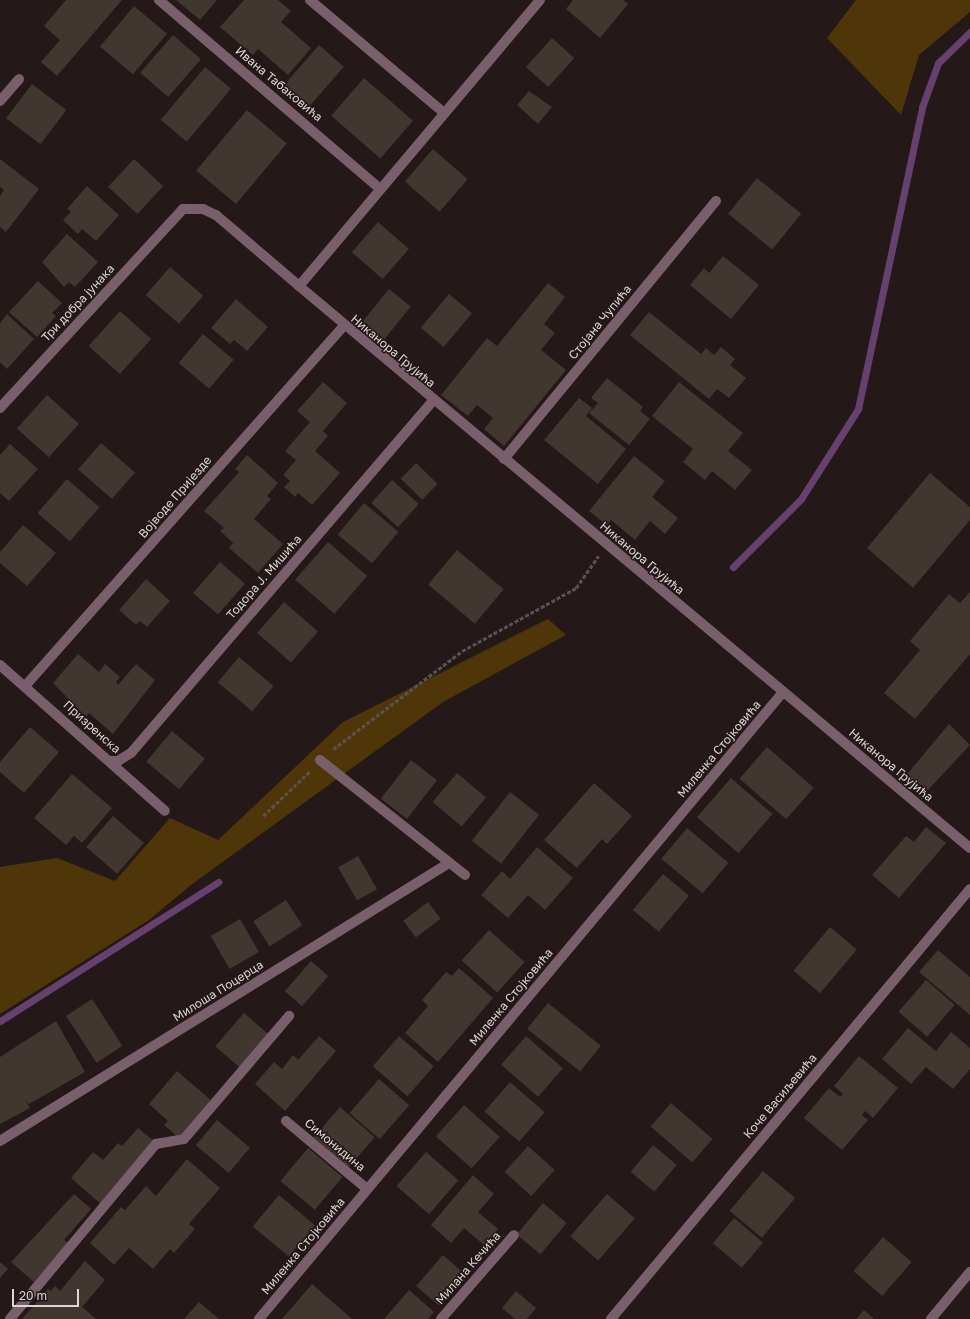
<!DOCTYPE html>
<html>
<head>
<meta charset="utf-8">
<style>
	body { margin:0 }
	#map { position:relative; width:970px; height:1319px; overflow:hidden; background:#241818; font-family:"Golos Text",sans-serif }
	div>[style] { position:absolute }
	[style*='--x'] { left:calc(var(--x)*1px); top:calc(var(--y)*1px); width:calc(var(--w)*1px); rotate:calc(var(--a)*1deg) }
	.green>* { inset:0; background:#4e3609 }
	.stream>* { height:7px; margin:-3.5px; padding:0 3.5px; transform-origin:3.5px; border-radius:3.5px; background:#664170 }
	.building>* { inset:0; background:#423630; transform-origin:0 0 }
	.path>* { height:2.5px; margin-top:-1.25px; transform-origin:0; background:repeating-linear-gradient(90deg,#5c5151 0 4px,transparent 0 6px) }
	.minor>* { height:10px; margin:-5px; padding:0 5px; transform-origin:5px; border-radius:5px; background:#795f6b }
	span { translate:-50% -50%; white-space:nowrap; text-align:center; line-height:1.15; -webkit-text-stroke:3px #241818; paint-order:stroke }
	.street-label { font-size:12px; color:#ded5d5 }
	.scale { position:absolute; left:12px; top:1289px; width:67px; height:18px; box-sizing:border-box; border:2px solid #ded5d5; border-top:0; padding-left:5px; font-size:12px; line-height:14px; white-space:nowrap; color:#ded5d5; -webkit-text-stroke:3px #241818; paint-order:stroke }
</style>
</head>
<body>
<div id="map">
	<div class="green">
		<i style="clip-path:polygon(856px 0,970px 0,970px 12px,919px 55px,901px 115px,827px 38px)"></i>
		<i style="clip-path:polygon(548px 619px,566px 635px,443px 702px,191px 885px,149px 920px,0 1014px,0 867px,57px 858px,115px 881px,170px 818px,218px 840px,343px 722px)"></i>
	</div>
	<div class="stream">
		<i style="--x:733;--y:567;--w:96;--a:-45"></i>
		<i style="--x:801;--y:499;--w:107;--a:-57.7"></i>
		<i style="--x:858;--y:409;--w:309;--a:-78"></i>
		<i style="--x:922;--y:107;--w:47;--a:-70"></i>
		<i style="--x:938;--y:63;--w:45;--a:-44.1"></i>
		<i style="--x:0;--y:1021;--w:259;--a:-32.5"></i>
	</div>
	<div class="building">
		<i style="clip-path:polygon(66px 0,122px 0,57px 76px,41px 62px,60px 40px,44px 26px)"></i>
		<i style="clip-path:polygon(176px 0,217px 0,200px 20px)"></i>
		<i style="clip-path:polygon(244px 0,278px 0,291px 11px,281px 22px,311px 48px,288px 75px,258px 49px,253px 55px,220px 27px)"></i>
		<i style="clip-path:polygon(573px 0,623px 0,628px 4px,600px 38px,566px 9px)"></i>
		<i style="left:134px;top:6px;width:43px;height:53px;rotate:40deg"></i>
		<i style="left:173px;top:35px;width:37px;height:50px;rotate:41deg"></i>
		<i style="left:552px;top:38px;width:30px;height:39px;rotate:42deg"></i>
		<i style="left:319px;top:45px;width:33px;height:56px;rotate:41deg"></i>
		<i style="left:205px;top:67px;width:34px;height:69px;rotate:40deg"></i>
		<i style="left:364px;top:78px;width:65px;height:50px;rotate:41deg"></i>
		<i style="left:32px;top:84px;width:43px;height:43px;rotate:37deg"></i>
		<i style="clip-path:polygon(529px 91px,552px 107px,538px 124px,517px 105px)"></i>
		<i style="left:247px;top:110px;width:52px;height:79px;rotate:40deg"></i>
		<i style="left:433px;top:149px;width:46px;height:43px;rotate:41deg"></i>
		<i style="clip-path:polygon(0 159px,39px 189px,6px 232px,0 227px,0 196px,4px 190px,0 187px)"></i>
		<i style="left:134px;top:159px;width:40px;height:38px;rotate:43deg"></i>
		<i style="left:757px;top:178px;width:57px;height:46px;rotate:39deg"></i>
		<i style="clip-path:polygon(87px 186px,119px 215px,96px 241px,82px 229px,78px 234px,63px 220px,71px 212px,67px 209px)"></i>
		<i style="left:378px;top:222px;width:41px;height:40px;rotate:41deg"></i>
		<i style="clip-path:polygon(67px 234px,98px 262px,75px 287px,69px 282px,64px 287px,42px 262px)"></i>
		<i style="clip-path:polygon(723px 256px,759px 285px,731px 319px,690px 285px,704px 268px,709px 273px)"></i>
		<i style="left:170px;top:267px;width:44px;height:37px;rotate:41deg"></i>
		<i style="clip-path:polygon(38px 281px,62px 303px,52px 313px,56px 316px,37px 337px,9px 312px)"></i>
		<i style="clip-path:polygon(548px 283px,565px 297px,544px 324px,555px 333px,541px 350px,566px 370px,504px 446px,484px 429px,493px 418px,477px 405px,468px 416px,441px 395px,487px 338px,497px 346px)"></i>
		<i style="left:389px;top:289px;width:28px;height:47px;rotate:39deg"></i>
		<i style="left:449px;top:294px;width:30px;height:44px;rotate:40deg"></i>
		<i style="clip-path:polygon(236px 299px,268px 327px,247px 351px,234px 340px,230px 344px,211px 328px)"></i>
		<i style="left:120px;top:311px;width:42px;height:47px;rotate:42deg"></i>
		<i style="clip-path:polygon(649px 312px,701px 354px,706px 348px,714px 355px,721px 347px,735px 359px,730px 365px,746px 378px,729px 398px,717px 389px,709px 399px,630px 335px)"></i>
		<i style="clip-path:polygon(7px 314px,34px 339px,7px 369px,0 362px,0 323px)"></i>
		<i style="left:203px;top:334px;width:40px;height:38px;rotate:40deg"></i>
		<i style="clip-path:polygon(607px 378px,643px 407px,640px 411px,650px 419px,629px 445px,589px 413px,598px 403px,591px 398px)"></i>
		<i style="clip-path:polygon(323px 382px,347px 403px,323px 431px,328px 436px,315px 451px,340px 473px,312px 505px,298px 493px,295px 497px,284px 487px,290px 481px,283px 475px,296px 460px,285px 451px,310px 422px,297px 411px)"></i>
		<i style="clip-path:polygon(679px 382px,743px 433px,728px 451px,752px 470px,735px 490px,712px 471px,705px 480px,683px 462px,693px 449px,652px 416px)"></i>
		<i style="left:47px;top:395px;width:43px;height:45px;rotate:42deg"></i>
		<i style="clip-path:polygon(579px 398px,592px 408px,586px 416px,626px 449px,598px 484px,544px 440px)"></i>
		<i style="left:101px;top:443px;width:45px;height:35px;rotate:41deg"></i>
		<i style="clip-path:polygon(10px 444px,38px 469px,9px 501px,0 493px,0 455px)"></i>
		<i style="clip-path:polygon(247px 455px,278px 483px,267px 496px,271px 499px,254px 519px,283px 544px,258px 573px,229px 548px,233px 543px,220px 531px,224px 528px,204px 511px,239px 472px,235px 469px)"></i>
		<i style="clip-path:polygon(634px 456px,665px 481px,652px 497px,678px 518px,665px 534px,650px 521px,635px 540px,611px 520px,607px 525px,589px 511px)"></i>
		<i style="left:416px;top:463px;width:30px;height:22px;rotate:44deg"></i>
		<i style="clip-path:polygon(930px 473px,970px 507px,970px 520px,913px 588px,867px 548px)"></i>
		<i style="left:67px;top:479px;width:43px;height:45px;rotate:41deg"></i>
		<i style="left:392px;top:480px;width:36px;height:31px;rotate:42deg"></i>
		<i style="left:364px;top:503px;width:45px;height:41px;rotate:40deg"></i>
		<i style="clip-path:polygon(23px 525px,56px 553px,27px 586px,0 563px,0 552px)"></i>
		<i style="left:328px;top:542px;width:52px;height:50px;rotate:41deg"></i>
		<i style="left:457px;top:550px;width:61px;height:45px;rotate:40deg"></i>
		<i style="left:220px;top:562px;width:33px;height:41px;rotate:41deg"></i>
		<i style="clip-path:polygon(146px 579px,170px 601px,147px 627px,140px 621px,136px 625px,119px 610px)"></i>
		<i style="clip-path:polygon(970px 592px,970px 654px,915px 719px,884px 693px,920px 650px,910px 641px,949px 594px,960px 603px)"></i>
		<i style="left:284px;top:602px;width:45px;height:41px;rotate:41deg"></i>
		<i style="clip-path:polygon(78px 654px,99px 672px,105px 664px,120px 677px,116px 682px,118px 685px,136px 664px,155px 680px,113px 734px,89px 713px,86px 717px,53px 683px)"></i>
		<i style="left:239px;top:657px;width:45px;height:33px;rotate:40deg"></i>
		<i style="clip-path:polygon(949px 724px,970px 745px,928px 790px,920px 784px,915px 790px,903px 779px)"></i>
		<i style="clip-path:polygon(30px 727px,59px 752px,24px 793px,0 772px,0 762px)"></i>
		<i style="left:172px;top:731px;width:43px;height:40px;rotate:40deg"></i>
		<i style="left:767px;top:747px;width:62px;height:42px;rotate:41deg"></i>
		<i style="left:411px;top:760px;width:33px;height:49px;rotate:38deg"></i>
		<i style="left:457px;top:773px;width:38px;height:38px;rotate:40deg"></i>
		<i style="clip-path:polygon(72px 774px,112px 808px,82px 843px,74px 836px,66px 845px,34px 818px)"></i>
		<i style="left:731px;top:778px;width:55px;height:52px;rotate:41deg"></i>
		<i style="clip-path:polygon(594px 783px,632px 816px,607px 844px,602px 839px,577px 868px,544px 840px)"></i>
		<i style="left:510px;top:792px;width:37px;height:62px;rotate:38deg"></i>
		<i style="left:113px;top:816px;width:41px;height:41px;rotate:41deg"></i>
		<i style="clip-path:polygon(926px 827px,946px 843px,899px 898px,872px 875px,906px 836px,914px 842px)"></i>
		<i style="left:687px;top:828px;width:54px;height:40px;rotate:40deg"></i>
		<i style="clip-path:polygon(537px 847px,573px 878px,545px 910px,528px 895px,508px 918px,481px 895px,502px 871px,510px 879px)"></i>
		<i style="left:358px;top:856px;width:38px;height:23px;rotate:60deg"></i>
		<i style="left:663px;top:874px;width:34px;height:47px;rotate:40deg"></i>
		<i style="left:286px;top:900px;width:30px;height:39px;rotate:57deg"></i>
		<i style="left:428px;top:902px;width:21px;height:31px;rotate:53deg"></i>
		<i style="left:240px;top:919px;width:38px;height:34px;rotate:60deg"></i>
		<i style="left:830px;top:927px;width:35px;height:57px;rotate:40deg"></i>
		<i style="left:489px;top:930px;width:48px;height:41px;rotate:42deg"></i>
		<i style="clip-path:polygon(938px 950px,970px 977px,970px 1015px,919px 972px)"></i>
		<i style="left:311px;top:961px;width:23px;height:40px;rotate:41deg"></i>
		<i style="clip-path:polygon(459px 968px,493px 998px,438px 1062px,405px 1033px,428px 1006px,422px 1000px,446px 972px,452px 976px)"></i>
		<i style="left:926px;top:980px;width:38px;height:42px;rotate:41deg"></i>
		<i style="left:92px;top:999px;width:56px;height:31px;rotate:57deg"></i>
		<i style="left:548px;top:1003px;width:68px;height:33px;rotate:39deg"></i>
		<i style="left:244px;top:1013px;width:35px;height:44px;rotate:41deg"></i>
		<i style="clip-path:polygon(56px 1021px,85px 1072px,29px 1104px,25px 1099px,30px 1108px,0 1124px,0 1057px)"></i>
		<i style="clip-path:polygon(908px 1028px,936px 1051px,951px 1032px,970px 1048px,970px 1069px,953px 1089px,926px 1067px,911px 1084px,882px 1059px)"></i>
		<i style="clip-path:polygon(319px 1036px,336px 1051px,285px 1111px,255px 1084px,274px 1062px,282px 1069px,293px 1055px,298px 1060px)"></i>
		<i style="left:399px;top:1036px;width:46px;height:40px;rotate:41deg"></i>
		<i style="left:526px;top:1036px;width:49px;height:38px;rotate:41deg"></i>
		<i style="clip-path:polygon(859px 1056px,898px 1088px,873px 1118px,865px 1111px,862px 1115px,868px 1120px,842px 1150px,804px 1118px,829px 1088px,840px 1097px,843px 1094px,834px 1086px)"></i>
		<i style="clip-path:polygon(177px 1071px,212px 1101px,179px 1138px,164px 1125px,168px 1121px,149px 1104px)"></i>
		<i style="left:379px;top:1079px;width:40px;height:45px;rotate:41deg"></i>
		<i style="left:510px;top:1082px;width:46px;height:39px;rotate:41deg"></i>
		<i style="left:671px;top:1103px;width:55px;height:31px;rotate:41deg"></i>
		<i style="left:464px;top:1105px;width:48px;height:42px;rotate:42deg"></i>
		<i style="left:340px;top:1107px;width:46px;height:40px;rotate:41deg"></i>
		<i style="left:217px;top:1120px;width:43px;height:33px;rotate:40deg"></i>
		<i style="clip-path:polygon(138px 1128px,154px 1141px,102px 1205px,71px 1178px,93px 1152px,103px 1160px,118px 1143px,122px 1146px)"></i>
		<i style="left:653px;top:1145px;width:31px;height:35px;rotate:40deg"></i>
		<i style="left:528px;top:1146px;width:36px;height:35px;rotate:42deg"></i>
		<i style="left:308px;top:1148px;width:45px;height:43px;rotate:40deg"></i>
		<i style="left:426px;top:1152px;width:43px;height:45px;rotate:41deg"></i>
		<i style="clip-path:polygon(187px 1159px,220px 1188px,189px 1224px,195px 1229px,174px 1253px,170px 1249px,153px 1269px,129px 1248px,114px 1265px,90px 1243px,121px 1207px,125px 1210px,146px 1186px,156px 1196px)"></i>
		<i style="left:763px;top:1171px;width:42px;height:52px;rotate:40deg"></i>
		<i style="clip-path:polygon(473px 1175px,494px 1194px,478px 1212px,498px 1229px,484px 1245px,464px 1228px,451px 1243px,431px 1225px)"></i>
		<i style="clip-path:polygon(74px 1194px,91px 1209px,64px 1240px,68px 1243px,34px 1282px,11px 1262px)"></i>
		<i style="left:607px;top:1194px;width:37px;height:56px;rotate:41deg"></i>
		<i style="left:279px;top:1195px;width:47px;height:41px;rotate:40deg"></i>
		<i style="left:543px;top:1203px;width:31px;height:41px;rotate:40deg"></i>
		<i style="left:734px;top:1218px;width:38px;height:33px;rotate:40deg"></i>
		<i style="left:883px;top:1237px;width:38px;height:45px;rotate:41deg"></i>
		<i style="left:443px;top:1255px;width:30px;height:41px;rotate:41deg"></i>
		<i style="clip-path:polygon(85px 1261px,105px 1280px,82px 1307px,96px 1319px,22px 1319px,48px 1289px,51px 1291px,55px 1286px,60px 1291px)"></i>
		<i style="clip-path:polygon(0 1262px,8px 1269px,0 1278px)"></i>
		<i style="clip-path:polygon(312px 1284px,352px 1319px,282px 1319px)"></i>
		<i style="clip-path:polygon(409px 1290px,434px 1312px,428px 1319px,384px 1319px)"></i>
		<i style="clip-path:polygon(516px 1291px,536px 1308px,527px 1319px,515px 1319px,502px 1308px)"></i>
		<i style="clip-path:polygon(199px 1302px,219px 1319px,184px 1319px)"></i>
		<i style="clip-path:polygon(864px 1310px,874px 1319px,856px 1319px)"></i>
	</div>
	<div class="path">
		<i style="--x:333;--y:749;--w:162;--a:-37.2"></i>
		<i style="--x:462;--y:651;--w:130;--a:-28.9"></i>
		<i style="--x:576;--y:588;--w:39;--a:-55"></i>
		<i style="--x:263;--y:816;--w:64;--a:-43.7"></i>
	</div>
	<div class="minor">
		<i style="--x:159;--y:0;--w:291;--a:40.5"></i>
		<i style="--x:310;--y:0;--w:175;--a:40.1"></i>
		<i style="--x:540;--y:0;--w:374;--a:130.1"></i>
		<i style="--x:299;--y:286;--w:875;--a:39.95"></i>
		<i style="--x:0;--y:101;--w:29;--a:-49"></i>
		<i style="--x:0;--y:408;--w:270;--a:-47.4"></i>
		<i style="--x:183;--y:209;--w:20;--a:0"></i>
		<i style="--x:203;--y:209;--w:14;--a:25"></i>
		<i style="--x:216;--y:215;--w:109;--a:40.5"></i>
		<i style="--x:504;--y:459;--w:334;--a:-50.6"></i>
		<i style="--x:0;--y:665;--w:220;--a:41.5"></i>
		<i style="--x:26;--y:685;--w:478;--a:-48.5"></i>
		<i style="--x:320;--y:760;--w:185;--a:38.4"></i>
		<i style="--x:110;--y:761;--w:8;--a:0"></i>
		<i style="--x:118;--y:761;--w:15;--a:-32"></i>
		<i style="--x:131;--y:753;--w:464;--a:-49.4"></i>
		<i style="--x:286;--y:1121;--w:106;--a:40"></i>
		<i style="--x:0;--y:1141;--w:528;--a:-31.76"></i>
		<i style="--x:10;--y:1319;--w:228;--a:-50.2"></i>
		<i style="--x:156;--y:1144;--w:28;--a:-10"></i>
		<i style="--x:184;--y:1139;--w:162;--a:-49.5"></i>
		<i style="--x:259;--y:1319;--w:817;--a:-50.11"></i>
		<i style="--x:441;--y:1319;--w:111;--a:-49"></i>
		<i style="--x:611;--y:1319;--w:560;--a:-50.14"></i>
		<i style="--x:931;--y:1319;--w:61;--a:-50.3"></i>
	</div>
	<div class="street-label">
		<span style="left:279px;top:84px;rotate:40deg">Ивана Табаковића</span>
		<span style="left:78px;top:303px;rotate:-47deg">Три добра јунака</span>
		<span style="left:600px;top:322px;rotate:-51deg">Стојана Чупића</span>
		<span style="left:393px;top:351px;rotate:40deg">Никанора Грујића</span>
		<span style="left:175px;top:497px;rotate:-49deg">Војводе Пријезде</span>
		<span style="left:642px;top:558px;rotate:40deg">Никанора Грујића</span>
		<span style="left:264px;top:577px;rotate:-49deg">Тодора Ј. Мишића</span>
		<span style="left:92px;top:727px;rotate:42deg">Призренска</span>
		<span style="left:719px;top:749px;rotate:-50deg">Миленка Стојковића</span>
		<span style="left:891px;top:765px;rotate:40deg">Никанора Грујића</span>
		<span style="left:218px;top:991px;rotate:-32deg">Милоша Поцерца</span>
		<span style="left:511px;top:997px;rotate:-50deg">Миленка Стојковића</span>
		<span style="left:780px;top:1096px;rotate:-50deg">Коче Васиљевића</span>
		<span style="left:335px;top:1145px;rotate:40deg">Симонидина</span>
		<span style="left:303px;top:1246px;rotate:-50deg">Миленка Стојковића</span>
		<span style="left:468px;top:1268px;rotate:-49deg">Милана Кечића</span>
	</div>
	<div class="scale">20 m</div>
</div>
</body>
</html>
